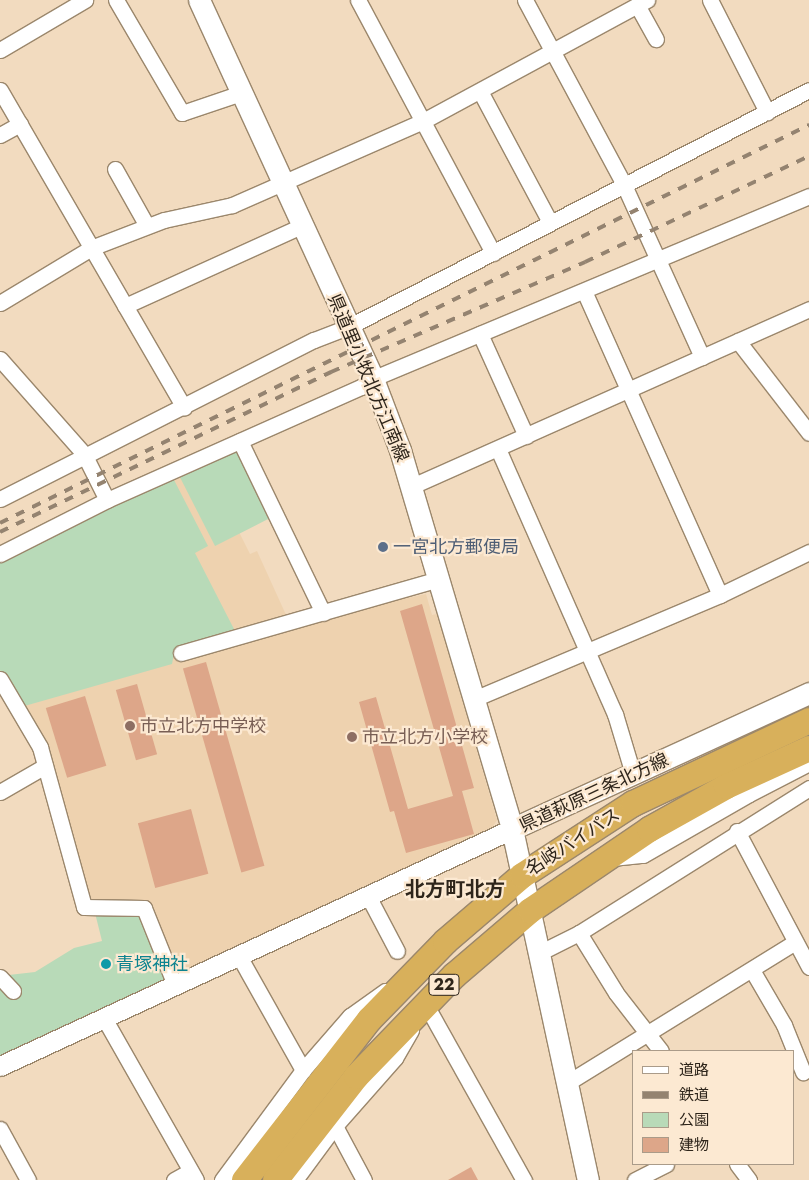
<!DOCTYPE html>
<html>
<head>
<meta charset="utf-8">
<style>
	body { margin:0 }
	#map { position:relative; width:809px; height:1180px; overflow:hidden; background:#f2dbbf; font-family:Jost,"Noto Sans JP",sans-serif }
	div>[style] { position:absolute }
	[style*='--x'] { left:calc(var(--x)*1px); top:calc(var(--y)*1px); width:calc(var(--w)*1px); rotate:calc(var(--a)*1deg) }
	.built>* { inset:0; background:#eed2af }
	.green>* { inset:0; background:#b8dab8; transform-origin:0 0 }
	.building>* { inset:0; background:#dda689; transform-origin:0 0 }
	.roads { filter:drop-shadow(1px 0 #9b876c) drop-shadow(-1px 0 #9b876c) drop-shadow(0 1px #9b876c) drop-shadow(0 -1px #9b876c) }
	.minor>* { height:15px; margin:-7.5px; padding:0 7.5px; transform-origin:7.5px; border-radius:7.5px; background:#fff }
	.tertiary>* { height:19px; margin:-9.5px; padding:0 9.5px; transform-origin:9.5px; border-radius:9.5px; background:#fff }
	.secondary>* { height:21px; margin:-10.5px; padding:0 10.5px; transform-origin:10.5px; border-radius:10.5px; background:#fff }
	.trunk>* { height:25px; margin:-12.5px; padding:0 12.5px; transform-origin:12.5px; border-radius:12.5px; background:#d8b05b }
	.rail>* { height:4px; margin-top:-2px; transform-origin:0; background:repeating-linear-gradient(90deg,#948370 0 9px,transparent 0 18px) }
	.dots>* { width:14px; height:14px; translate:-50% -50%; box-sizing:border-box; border:2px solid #fce9d2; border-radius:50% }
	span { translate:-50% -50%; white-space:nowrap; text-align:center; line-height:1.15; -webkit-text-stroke:4.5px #fce9d2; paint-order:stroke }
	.shield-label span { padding:1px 4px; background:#fce9d2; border:1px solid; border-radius:4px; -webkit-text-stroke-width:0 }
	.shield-label { font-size:16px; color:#2e251b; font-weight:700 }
	.street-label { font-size:18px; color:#2e251b }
	.service-label { font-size:18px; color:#4e5e75 }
	.left { translate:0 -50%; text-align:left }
	.education-label { font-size:18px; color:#785e54 }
	.culture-label { font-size:18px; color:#0d838f }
	.quarter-label { font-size:20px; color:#2e251b; font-weight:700 }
	.legend { position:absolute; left:632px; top:1050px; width:162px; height:115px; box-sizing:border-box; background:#fce9d2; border:1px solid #aa9b89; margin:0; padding:6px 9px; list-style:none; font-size:15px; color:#2e251b }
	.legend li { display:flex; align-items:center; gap:10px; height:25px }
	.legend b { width:25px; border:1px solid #aa9b89 }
</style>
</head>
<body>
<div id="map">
	<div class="built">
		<i style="clip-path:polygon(238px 448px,240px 534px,250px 554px,257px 551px,292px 628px,402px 596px,404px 599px,426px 594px,432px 615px,437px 614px,497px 820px,492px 828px,176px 974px,89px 902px,44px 746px,0 670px,68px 527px)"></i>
	</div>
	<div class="green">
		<i style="left:238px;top:448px;width:77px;height:65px;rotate:63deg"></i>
		<i style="clip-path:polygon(173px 478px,208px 546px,195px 553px,235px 631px,175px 649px,172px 664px,21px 707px,0 670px,0 561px)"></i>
		<i style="clip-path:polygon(95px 913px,137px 913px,141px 916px,166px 979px,0 1057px,0 976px,35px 972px,74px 948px,102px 941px)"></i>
	</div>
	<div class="building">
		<i style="clip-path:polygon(422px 604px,474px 788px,462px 791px,474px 834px,406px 853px,394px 811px,390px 812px,359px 702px,376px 697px,408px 809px,453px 796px,400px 611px)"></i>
		<i style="left:206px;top:662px;width:212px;height:24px;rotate:74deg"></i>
		<i style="left:137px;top:684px;width:73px;height:22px;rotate:74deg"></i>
		<i style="left:85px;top:696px;width:73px;height:41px;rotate:73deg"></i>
		<i style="left:191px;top:809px;width:67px;height:55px;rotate:75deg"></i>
		<i style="clip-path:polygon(471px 1167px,478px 1180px,448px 1180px)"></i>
	</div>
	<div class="roads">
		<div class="minor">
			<i style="--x:116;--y:0;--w:131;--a:59.7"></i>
			<i style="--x:182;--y:113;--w:62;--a:-18.7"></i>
			<i style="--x:358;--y:0;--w:287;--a:61.9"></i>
			<i style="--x:525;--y:0;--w:210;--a:61.8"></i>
			<i style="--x:624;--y:185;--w:189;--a:65.6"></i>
			<i style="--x:710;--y:0;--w:126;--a:63"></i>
			<i style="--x:637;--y:5;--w:39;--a:61"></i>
			<i style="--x:0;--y:50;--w:99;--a:-30.5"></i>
			<i style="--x:0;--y:90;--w:367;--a:59.9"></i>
			<i style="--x:480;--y:91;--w:149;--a:61.9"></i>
			<i style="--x:0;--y:135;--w:23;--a:-29"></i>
			<i style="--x:115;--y:169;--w:65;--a:60.7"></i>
			<i style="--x:584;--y:291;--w:333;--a:65.9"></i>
			<i style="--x:0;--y:303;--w:106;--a:-31.1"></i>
			<i style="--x:91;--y:248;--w:78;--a:-21"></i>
			<i style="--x:164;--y:220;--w:70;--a:-12.4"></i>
			<i style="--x:232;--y:205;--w:209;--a:-23.7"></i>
			<i style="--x:423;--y:121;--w:255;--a:-28.4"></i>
			<i style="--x:125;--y:306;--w:193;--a:-24.4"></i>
			<i style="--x:480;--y:334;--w:112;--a:65.7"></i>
			<i style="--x:738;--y:341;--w:116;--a:52.3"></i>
			<i style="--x:0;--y:359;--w:127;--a:48.5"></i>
			<i style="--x:84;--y:454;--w:51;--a:63.4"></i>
			<i style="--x:240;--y:441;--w:191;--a:64.2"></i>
			<i style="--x:498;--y:449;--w:290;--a:66.2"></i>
			<i style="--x:615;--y:714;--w:63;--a:73.3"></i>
			<i style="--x:412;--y:486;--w:435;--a:-24"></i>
			<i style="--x:0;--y:499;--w:352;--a:-26.9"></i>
			<i style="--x:314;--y:340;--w:36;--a:-21"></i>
			<i style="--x:348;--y:327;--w:518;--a:-27.21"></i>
			<i style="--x:0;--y:554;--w:120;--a:-26.8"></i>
			<i style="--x:107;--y:500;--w:278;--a:-24"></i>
			<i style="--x:361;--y:387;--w:21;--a:-31"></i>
			<i style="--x:379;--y:376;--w:466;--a:-22.7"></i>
			<i style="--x:181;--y:653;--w:268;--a:-16"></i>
			<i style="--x:0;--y:679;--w:79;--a:59.5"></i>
			<i style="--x:40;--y:747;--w:166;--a:74.6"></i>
			<i style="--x:84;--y:907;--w:60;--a:1"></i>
			<i style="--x:144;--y:908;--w:83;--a:68.1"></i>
			<i style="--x:474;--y:699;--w:267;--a:-22.9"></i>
			<i style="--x:720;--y:595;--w:99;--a:-25.8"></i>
			<i style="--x:0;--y:792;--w:52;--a:-30"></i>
			<i style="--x:737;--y:831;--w:154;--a:62.1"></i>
			<i style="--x:612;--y:858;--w:31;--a:-6"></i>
			<i style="--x:643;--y:855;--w:122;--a:-29.9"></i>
			<i style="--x:749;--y:794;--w:68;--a:-27.3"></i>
			<i style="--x:368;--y:896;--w:62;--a:62.2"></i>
			<i style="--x:579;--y:933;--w:70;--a:58.3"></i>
			<i style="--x:616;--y:993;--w:73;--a:52.2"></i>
			<i style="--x:539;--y:953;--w:45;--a:-26.6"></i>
			<i style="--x:579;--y:933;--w:272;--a:-32.2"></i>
			<i style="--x:239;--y:956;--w:131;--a:60.7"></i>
			<i style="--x:752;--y:970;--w:64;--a:59.8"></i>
			<i style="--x:784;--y:1025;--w:51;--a:68"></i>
			<i style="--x:0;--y:977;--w:19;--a:47"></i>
			<i style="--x:426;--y:1005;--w:201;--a:60.8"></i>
			<i style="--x:104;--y:1018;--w:186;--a:60.4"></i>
			<i style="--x:567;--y:1083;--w:267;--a:-31.7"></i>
			<i style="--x:335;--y:1126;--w:61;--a:61.8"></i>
			<i style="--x:0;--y:1129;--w:58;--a:61.2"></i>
			<i style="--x:737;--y:1164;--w:20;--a:53"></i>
			<i style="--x:174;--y:1180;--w:18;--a:-29"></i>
			<i style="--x:222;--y:1180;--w:137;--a:-53.6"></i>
			<i style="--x:303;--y:1070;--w:72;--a:-49"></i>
			<i style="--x:350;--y:1016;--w:43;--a:-35.5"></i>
			<i style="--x:295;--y:1180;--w:67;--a:-53.5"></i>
			<i style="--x:335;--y:1126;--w:91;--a:-48.6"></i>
			<i style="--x:395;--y:1058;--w:32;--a:-60"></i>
			<i style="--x:635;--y:1180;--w:35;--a:-27"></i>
		</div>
		<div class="tertiary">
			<i style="--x:0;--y:1066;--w:564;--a:-24.84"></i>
		</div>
		<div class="secondary">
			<i style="--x:199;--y:0;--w:417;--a:65.3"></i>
			<i style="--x:373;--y:379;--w:76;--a:69.2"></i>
			<i style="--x:400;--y:450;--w:395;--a:73.5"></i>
			<i style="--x:512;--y:829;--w:359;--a:77.8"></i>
			<i style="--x:512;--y:829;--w:327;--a:-24.6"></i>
		</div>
		<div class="trunk">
			<i style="--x:244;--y:1180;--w:204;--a:-52.2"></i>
			<i style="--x:369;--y:1019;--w:109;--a:-45.7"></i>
			<i style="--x:445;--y:941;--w:101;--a:-40.6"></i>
			<i style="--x:522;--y:875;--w:132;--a:-33"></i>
			<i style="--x:633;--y:803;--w:195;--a:-25.2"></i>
			<i style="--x:275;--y:1180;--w:132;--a:-52.1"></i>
			<i style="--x:356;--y:1076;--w:141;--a:-45.9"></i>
			<i style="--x:454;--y:975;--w:100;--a:-40.5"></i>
			<i style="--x:530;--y:910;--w:144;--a:-34.2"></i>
			<i style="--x:649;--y:829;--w:88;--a:-29.2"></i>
			<i style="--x:726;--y:786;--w:91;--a:-24.6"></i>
		</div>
	</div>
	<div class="rail">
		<i style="--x:0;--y:523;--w:902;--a:-26.2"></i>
		<i style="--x:0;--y:532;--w:368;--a:-25.8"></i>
		<i style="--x:331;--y:372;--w:277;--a:-23.4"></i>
		<i style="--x:585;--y:262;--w:248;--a:-25.3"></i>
	</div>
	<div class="dots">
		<i style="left:383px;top:547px;background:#5c6f8a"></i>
		<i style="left:130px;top:726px;background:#8d6e63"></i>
		<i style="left:352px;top:737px;background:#8d6e63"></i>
		<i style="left:106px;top:964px;background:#0f9aa8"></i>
	</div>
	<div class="shield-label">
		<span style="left:444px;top:985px">22</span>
	</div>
	<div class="street-label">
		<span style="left:368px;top:378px;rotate:67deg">県道里小牧北方江南線</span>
		<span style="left:594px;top:793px;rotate:-25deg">県道萩原三条北方線</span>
		<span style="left:573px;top:842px;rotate:-33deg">名岐バイパス</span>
	</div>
	<div class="service-label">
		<span class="left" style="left:393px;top:547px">一宮北方郵便局</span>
	</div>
	<div class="education-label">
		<span class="left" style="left:140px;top:726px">市立北方中学校</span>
		<span class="left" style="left:362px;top:737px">市立北方小学校</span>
	</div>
	<div class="culture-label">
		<span class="left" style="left:116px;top:964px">青塚神社</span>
	</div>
	<div class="quarter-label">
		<span style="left:455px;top:889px">北方町北方</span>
	</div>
	<ul class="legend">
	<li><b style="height:6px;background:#fff"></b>道路</li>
	<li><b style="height:6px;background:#948370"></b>鉄道</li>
	<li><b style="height:14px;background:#b8dab8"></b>公園</li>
	<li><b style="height:14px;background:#dda689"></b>建物</li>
	</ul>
</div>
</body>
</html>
